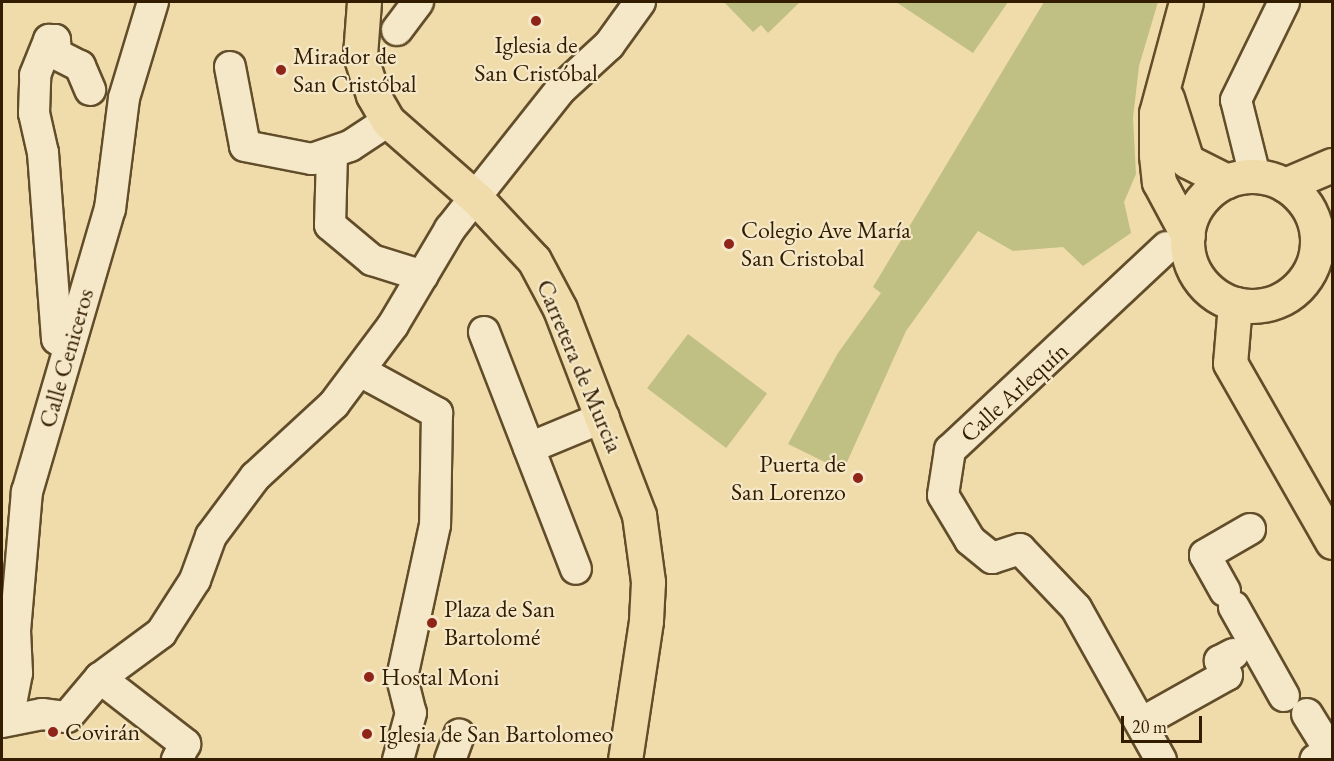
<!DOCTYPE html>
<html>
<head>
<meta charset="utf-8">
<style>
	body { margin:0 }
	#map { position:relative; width:1334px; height:761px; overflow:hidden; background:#f0dcaa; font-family:"EB Garamond",serif }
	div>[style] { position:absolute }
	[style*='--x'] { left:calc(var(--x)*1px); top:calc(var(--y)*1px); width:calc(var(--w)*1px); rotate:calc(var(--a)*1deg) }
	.green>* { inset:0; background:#c0bf84; transform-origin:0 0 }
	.roads { filter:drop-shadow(2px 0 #624d2a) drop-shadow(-2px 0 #624d2a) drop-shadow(0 2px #624d2a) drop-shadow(0 -2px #624d2a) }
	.minor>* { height:30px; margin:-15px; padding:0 15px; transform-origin:15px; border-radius:15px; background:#f5e8c8 }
	.major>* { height:33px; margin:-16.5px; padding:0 16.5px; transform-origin:16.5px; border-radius:16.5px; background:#f0dcaa }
	.major>.ring { margin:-16.5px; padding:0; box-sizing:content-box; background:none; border:33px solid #f0dcaa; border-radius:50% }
	.dots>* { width:16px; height:16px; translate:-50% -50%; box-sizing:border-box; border:3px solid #f5e8c8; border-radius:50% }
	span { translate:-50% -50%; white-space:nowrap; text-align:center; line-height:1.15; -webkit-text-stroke:4.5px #f5e8c8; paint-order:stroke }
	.poi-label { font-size:24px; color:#331d00 }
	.left { translate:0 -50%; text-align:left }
	.right { translate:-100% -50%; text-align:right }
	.street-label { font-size:24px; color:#331d00 }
	.frame { position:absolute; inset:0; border:3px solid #331d00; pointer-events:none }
	.scale { position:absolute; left:1121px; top:716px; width:81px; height:27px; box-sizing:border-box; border:3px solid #331d00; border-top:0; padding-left:8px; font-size:18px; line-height:21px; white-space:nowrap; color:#331d00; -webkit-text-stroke:4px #f5e8c8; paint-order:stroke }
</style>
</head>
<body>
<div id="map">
	<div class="green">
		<i style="clip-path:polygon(724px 2px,800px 2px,768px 33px,761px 25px,753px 32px)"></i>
		<i style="clip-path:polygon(896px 2px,1008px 2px,973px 53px)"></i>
		<i style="clip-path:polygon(1044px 2px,1158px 2px,1139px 66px,1133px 118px,1136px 174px,1124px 202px,1131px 233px,1083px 266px,1063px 247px,1013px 251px,978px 231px,906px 331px,843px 471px,788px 444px,838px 353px,881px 293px,873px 287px)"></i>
		<i style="left:688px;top:334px;width:99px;height:68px;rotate:37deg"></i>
	</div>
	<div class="roads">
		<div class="minor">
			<i style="--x:397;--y:30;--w:35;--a:-53"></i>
			<i style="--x:230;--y:67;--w:80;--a:79.2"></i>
			<i style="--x:245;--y:146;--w:68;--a:11"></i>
			<i style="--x:312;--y:159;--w:40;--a:-18.9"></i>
			<i style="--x:350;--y:146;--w:45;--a:-33.3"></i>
			<i style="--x:332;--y:154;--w:71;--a:91.6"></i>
			<i style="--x:330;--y:225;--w:55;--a:39.8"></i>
			<i style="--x:372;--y:260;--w:53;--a:17.4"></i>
			<i style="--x:1255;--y:176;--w:78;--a:-104"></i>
			<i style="--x:1236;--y:100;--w:109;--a:-63.9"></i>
			<i style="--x:484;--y:332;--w:254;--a:68.8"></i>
			<i style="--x:69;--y:347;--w:14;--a:-146"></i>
			<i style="--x:57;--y:339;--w:187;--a:-94.3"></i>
			<i style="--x:43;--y:153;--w:41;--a:-102.7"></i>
			<i style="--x:34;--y:113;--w:38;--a:-88"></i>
			<i style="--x:35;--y:75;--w:38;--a:-68"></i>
			<i style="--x:49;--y:40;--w:6;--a:0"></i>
			<i style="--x:55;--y:40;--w:14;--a:86"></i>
			<i style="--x:56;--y:54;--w:27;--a:27"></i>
			<i style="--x:80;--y:66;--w:26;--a:67"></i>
			<i style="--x:360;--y:371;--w:88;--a:28.6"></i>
			<i style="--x:437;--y:413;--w:112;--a:91"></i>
			<i style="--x:435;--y:525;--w:157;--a:102.2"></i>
			<i style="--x:402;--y:678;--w:36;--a:76"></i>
			<i style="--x:411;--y:713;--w:49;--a:105.5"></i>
			<i style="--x:529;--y:448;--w:81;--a:-22.5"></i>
			<i style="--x:1225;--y:591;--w:41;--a:-119.1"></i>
			<i style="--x:1205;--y:555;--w:52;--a:-30"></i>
			<i style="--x:1234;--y:607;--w:102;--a:60.7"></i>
			<i style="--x:100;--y:678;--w:108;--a:37.8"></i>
			<i style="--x:185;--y:744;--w:18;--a:117"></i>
			<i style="--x:1307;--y:714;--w:44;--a:58.1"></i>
			<i style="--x:1330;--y:751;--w:17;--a:149"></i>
			<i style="--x:8;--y:719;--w:47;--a:-78.9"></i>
			<i style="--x:17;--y:673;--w:42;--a:-92.7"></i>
			<i style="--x:15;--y:631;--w:140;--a:-85.1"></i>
			<i style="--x:27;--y:492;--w:295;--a:-73.7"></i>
			<i style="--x:110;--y:209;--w:112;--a:-82.8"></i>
			<i style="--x:124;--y:98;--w:100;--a:-73.2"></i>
			<i style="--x:2;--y:722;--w:41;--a:-11.3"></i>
			<i style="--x:42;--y:714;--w:25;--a:7"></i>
			<i style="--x:67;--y:717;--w:51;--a:-49.8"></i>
			<i style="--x:100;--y:678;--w:76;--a:-36.4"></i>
			<i style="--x:161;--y:633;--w:63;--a:-57.3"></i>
			<i style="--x:195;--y:580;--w:47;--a:-70"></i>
			<i style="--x:211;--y:536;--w:74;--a:-53.3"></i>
			<i style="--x:255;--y:477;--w:108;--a:-42.7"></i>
			<i style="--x:334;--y:404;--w:99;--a:-53.2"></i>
			<i style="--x:393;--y:325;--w:112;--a:-59.3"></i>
			<i style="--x:450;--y:229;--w:177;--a:-51.6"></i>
			<i style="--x:560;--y:90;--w:67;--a:-42.6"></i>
			<i style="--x:609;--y:45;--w:53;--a:-54.2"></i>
			<i style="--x:1141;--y:723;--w:98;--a:-29.2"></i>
			<i style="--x:1227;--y:675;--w:16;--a:-117"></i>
			<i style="--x:1220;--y:661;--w:15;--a:-28"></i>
			<i style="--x:450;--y:760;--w:27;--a:-70"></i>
			<i style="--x:1161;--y:760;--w:174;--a:-119.2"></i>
			<i style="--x:1076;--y:608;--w:81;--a:-133.5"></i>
			<i style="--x:1020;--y:549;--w:29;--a:162"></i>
			<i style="--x:992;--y:558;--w:28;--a:-141"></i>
			<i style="--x:970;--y:540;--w:52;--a:-121"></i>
			<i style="--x:943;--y:495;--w:46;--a:-81.2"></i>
			<i style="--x:950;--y:450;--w:297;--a:-43.1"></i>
		</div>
		<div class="major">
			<i style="--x:364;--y:2;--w:53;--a:94.3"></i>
			<i style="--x:360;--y:55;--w:42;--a:72"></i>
			<i style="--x:373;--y:95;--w:30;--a:60"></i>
			<i style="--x:388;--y:121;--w:120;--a:41.3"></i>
			<i style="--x:478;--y:200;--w:82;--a:47"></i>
			<i style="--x:534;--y:260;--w:55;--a:62"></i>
			<i style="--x:560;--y:309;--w:221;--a:69"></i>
			<i style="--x:639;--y:515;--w:68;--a:82.3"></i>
			<i style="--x:648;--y:582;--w:39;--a:93"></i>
			<i style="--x:646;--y:621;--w:141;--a:98.6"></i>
			<i style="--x:1186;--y:2;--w:115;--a:105.1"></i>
			<i style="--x:1156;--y:113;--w:42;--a:90"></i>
			<i style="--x:1156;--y:155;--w:27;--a:84"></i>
			<i style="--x:1159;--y:182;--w:61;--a:61.8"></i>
			<i style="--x:1167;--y:98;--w:66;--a:72.4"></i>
			<i style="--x:1187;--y:161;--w:45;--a:26.6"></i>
			<i class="ring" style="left:1187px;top:176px;width:97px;height:97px"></i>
			<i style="--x:1285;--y:185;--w:51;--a:-23.1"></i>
			<i style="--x:1235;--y:304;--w:59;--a:94.8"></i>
			<i style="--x:1230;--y:363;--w:206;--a:60.3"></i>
		</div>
	</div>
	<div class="dots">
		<i style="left:536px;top:21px;background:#8f2418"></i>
		<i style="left:281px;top:70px;background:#8f2418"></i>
		<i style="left:729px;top:244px;background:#8f2418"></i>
		<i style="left:858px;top:478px;background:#8f2418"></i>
		<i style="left:432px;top:623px;background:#8f2418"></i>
		<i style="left:369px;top:677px;background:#8f2418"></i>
		<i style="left:53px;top:732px;background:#8f2418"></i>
		<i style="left:367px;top:734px;background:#8f2418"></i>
	</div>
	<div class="poi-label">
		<span style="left:536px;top:59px">Iglesia de<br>San Cristóbal</span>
		<span class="left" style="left:293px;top:70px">Mirador de<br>San Cristóbal</span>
		<span class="left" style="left:741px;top:244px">Colegio Ave María<br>San Cristobal</span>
		<span class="right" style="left:846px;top:478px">Puerta de<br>San Lorenzo</span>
		<span class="left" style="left:444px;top:623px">Plaza de San<br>Bartolomé</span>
		<span class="left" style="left:381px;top:677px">Hostal Moni</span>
		<span class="left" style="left:65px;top:732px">Covirán</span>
		<span class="left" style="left:379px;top:734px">Iglesia de San Bartolomeo</span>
	</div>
	<div class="street-label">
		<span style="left:66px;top:358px;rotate:-74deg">Calle Ceniceros</span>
		<span style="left:580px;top:366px;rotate:67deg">Carretera de Murcia</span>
		<span style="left:1014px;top:392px;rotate:-42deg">Calle Arlequín</span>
	</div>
	<div class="frame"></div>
	<div class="scale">20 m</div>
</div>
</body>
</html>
